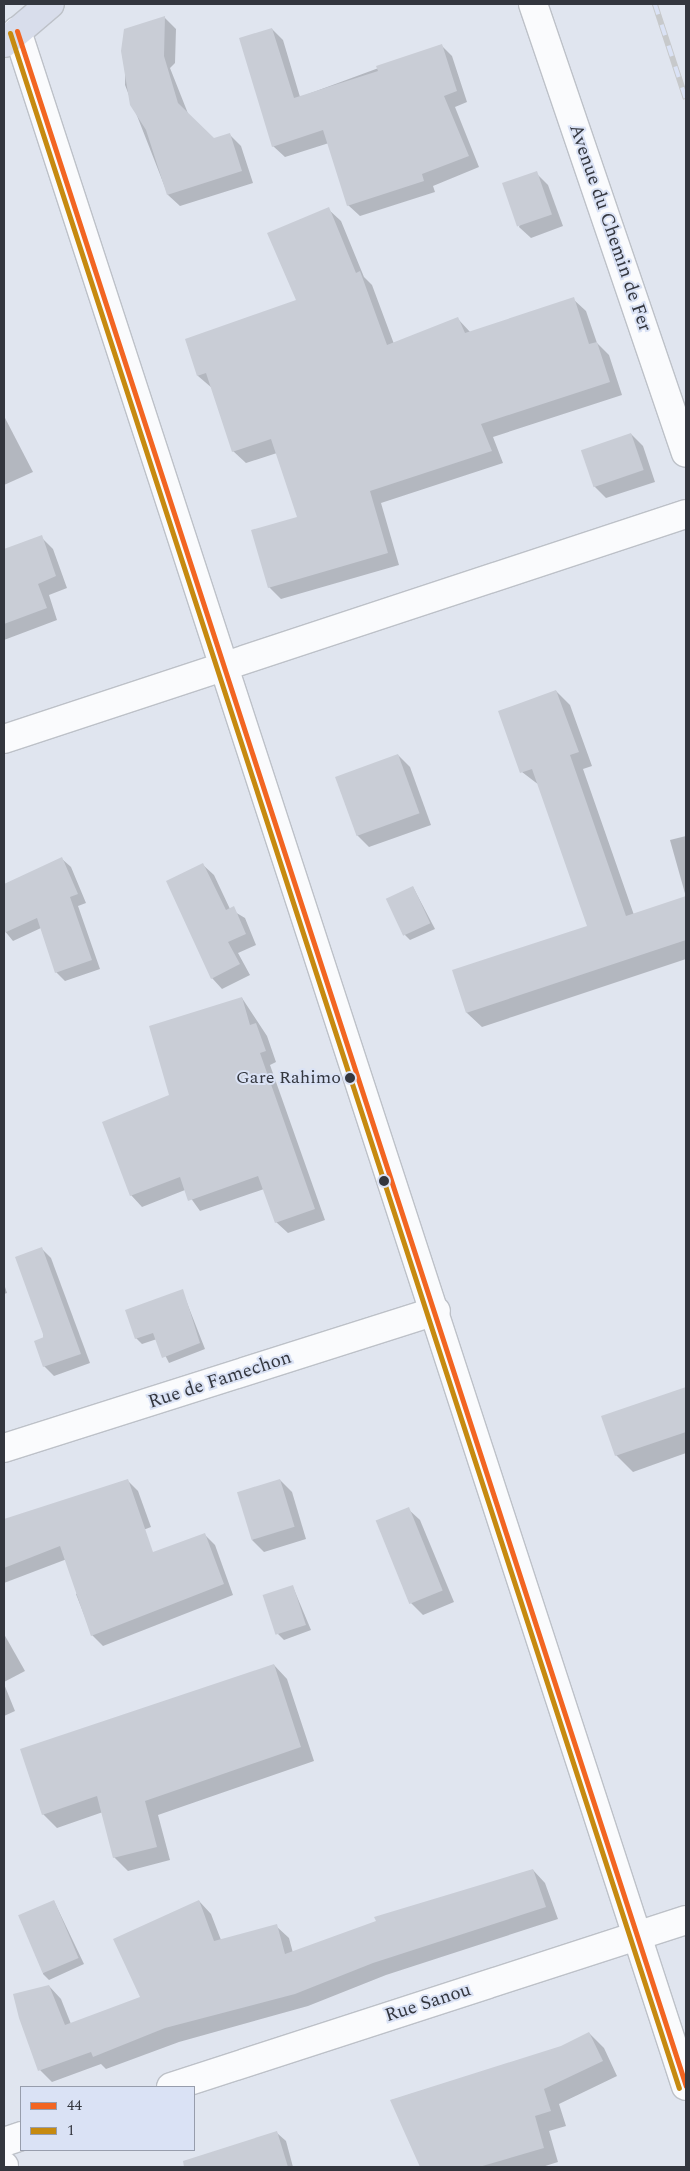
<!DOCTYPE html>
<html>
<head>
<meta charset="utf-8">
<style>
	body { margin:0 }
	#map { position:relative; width:690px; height:2171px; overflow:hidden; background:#e0e5ef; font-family:Spectral,serif }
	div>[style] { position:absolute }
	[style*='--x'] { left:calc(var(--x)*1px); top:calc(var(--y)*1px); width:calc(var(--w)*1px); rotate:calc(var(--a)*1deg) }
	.shadow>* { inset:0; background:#0003 }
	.building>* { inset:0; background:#c9cdd6; transform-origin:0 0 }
	.roads { filter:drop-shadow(1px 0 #bdc1c8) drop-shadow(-1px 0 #bdc1c8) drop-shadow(0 1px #bdc1c8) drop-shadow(0 -1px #bdc1c8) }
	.minor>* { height:28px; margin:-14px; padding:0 14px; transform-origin:14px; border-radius:14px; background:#fafbfd }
	.highway>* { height:28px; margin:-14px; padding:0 14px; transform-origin:14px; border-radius:14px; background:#d8ddeb }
	.rail>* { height:5.5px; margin-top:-2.75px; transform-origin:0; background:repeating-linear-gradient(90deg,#dae2f5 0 11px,#c7c9cb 0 22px); box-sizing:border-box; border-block:1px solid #c7c9cb }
	.bus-1>* { height:5px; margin:-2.5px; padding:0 2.5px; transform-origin:2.5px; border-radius:2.5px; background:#f26522 }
	.bus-2>* { height:5px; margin:-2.5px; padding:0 2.5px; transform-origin:2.5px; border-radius:2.5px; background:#c68a10 }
	.dots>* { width:14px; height:14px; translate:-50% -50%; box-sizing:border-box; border:2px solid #dae2f5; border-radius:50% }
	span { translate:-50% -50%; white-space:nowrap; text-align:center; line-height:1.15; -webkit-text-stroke:4px #dae2f5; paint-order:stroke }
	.bus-label { font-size:18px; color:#33363e }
	.right { translate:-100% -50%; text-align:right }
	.street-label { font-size:19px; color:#33363e }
	.frame { position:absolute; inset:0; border:5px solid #33363e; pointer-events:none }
	.legend { position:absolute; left:20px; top:2086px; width:175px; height:65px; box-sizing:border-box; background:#dae2f5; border:1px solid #979dac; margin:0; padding:6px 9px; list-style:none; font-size:15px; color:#33363e }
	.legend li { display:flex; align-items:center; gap:10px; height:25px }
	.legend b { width:25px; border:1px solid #979dac }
</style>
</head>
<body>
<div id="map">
	<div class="shadow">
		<i style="clip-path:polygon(165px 18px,176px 29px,175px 63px,170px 68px,189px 116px,213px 140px,229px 134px,241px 146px,253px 183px,180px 206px,168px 195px,125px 85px,126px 30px)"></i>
		<i style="clip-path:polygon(272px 29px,283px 40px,300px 97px,441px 45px,452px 56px,467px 102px,455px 107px,479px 167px,433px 186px,435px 192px,360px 216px,348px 205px,329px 143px,285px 157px,273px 146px)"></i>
		<i style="clip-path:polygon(536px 173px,548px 185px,563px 226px,531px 238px,519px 227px)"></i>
		<i style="clip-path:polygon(328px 209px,341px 221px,364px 277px,372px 285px,394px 344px,458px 319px,471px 333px,573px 299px,586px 311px,597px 343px,609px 355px,622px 395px,493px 437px,503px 463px,381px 503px,399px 565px,281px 599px,269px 587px,299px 518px,277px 453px,246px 463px,233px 451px,212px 388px,198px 376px,186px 340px,298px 301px)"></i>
		<i style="clip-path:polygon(4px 416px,33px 472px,4px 485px)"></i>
		<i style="clip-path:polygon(631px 434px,643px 446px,655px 482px,606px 498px,594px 486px)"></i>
		<i style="clip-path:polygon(41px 537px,53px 549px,67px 588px,49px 595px,57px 620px,4px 640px,4px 550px)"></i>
		<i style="clip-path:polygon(556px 691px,570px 705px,592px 766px,583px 769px,634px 915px,686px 898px,686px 959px,482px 1027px,467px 1013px,454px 971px,589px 927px,539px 785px,522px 772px)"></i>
		<i style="clip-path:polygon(398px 755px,410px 767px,431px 825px,369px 847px,357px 835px)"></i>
		<i style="clip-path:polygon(686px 836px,686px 897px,670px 840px)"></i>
		<i style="clip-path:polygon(62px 859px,71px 867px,86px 903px,78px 906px,100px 969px,65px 981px,56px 972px,41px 928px,13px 941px,4px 930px,4px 886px)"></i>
		<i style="clip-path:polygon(203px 865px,214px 875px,230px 909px,245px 918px,256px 945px,238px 953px,250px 975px,222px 989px,212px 978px)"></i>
		<i style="clip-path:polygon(413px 887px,435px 929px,410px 940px,404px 934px)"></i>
		<i style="clip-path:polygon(242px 998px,267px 1036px,276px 1062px,270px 1065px,325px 1220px,288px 1233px,276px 1222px,264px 1189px,200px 1211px,185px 1190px,142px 1207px,131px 1195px,171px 1096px)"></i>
		<i style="clip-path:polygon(42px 1249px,51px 1258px,90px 1363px,54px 1376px,44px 1366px)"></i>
		<i style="clip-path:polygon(4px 1284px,7px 1293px,4px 1294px)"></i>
		<i style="clip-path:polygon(182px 1290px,205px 1349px,169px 1363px,157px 1339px,142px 1344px,136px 1338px)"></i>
		<i style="clip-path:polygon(686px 1388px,686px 1453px,633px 1472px,616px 1455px,603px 1417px)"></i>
		<i style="clip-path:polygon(127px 1480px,138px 1491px,151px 1527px,4px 1583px,4px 1521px)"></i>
		<i style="clip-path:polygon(280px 1480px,292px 1492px,306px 1539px,264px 1552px,252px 1540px)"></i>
		<i style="clip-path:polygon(408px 1509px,420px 1520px,454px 1602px,423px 1615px,411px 1603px)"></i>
		<i style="clip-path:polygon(205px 1535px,215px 1545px,233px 1595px,103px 1646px,92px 1635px,76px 1594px)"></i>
		<i style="clip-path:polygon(293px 1587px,311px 1630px,284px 1640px,278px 1634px)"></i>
		<i style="clip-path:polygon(4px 1634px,25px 1671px,4px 1682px)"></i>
		<i style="clip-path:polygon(274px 1665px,287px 1679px,314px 1761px,158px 1815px,170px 1860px,128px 1871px,114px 1857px,103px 1812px,57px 1828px,43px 1814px)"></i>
		<i style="clip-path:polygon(4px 1684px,15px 1711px,4px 1716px)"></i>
		<i style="clip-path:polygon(533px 1870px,545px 1883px,558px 1919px,386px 1975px,308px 2006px,179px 2042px,106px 2069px,101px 2064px,52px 2082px,40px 2070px,49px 1986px,61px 1999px,71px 2024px,142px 1998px,199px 1901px,211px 1914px,221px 1940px,276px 1926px,289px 1938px,293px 1953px)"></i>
		<i style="clip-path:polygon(54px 1901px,84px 1964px,49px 1980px,43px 1974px)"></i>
		<i style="clip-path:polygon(589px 2033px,604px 2048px,617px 2076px,559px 2104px,566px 2126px,549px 2131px,558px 2162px,542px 2167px,422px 2167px,392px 2100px,561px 2047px)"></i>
		<i style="clip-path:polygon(277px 2133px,286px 2141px,293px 2167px,190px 2167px,229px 2147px)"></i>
	</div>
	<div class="building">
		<i style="clip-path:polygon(165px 16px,164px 56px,178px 103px,214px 138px,230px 133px,242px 171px,167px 195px,146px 130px,130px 105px,121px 51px,124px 29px)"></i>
		<i style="clip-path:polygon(272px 28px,294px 98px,378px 71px,376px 66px,442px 44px,457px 91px,444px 96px,469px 156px,422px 174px,424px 181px,347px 206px,323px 130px,272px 147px,239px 38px)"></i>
		<i style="left:537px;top:171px;width:46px;height:37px;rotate:71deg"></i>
		<i style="clip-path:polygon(329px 207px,356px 273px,360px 271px,387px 345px,458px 317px,465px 333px,574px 297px,589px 344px,597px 342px,610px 382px,481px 424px,492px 451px,370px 491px,388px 553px,268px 588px,251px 530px,297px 517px,271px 439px,232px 452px,206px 373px,197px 376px,185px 339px,296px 300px,267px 233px)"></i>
		<i style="left:631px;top:433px;width:39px;height:53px;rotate:71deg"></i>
		<i style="clip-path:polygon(42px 535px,56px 576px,38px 584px,47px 608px,4px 624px,4px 549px)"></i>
		<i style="clip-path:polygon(556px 690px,579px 752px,570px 755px,626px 916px,686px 896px,686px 940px,466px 1013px,452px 970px,587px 926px,532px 769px,520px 773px,498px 711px)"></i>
		<i style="left:398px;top:754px;width:63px;height:67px;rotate:70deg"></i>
		<i style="clip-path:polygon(62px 857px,78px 894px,70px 897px,92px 960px,55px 973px,37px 918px,4px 933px,4px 884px)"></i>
		<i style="clip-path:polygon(203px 863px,226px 910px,234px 906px,246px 934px,228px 942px,240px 964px,211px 979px,166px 881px)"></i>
		<i style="left:413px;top:886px;width:41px;height:30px;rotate:65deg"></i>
		<i style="clip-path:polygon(242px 997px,250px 1025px,256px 1023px,266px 1051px,260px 1053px,315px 1209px,275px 1223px,258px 1176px,188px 1201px,180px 1177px,130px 1196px,102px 1122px,169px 1095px,149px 1026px)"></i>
		<i style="clip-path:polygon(42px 1247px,81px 1354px,43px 1367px,34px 1341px,44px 1337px,15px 1257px)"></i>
		<i style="clip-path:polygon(183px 1289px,200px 1343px,162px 1358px,153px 1333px,135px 1339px,125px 1310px)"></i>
		<i style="clip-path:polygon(686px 1387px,686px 1432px,615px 1456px,601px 1416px)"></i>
		<i style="clip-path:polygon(128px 1479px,153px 1552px,205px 1533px,224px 1584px,91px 1636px,60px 1546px,4px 1568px,4px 1519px)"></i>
		<i style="left:280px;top:1479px;width:50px;height:45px;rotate:73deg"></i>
		<i style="left:409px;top:1507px;width:90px;height:36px;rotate:68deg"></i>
		<i style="left:293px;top:1585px;width:42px;height:32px;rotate:72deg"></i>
		<i style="clip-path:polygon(274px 1664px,301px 1747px,145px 1801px,157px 1847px,113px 1858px,97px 1796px,42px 1815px,20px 1749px)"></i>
		<i style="clip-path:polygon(533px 1869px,546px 1907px,373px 1963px,295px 1994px,165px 2028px,93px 2057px,91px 2052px,38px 2071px,19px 2018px,13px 1994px,49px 1985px,65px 2025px,140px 1997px,113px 1939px,199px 1900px,214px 1941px,277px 1924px,285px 1954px,376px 1921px,374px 1917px)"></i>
		<i style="left:54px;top:1900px;width:63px;height:39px;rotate:67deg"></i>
		<i style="clip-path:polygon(589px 2032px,603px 2061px,544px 2089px,551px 2111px,535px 2116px,544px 2148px,479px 2167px,420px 2167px,390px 2100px,561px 2046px)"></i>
		<i style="clip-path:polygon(277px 2131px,288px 2167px,184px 2167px,183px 2161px)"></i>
	</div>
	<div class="roads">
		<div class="minor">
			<i style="--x:533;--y:4;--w:474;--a:71.2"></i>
			<i style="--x:17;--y:31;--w:2161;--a:71.97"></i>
			<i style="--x:4;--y:739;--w:718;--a:-18.26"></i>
			<i style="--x:4;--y:1448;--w:453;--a:-17.6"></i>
			<i style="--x:171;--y:2087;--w:541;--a:-17.97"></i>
			<i style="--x:4;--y:2142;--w:18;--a:-19"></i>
			<i style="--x:4;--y:2166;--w:1;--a:90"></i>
		</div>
		<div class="highway">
			<i style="--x:4;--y:43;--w:60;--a:-40.3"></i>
		</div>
	</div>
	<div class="rail">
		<i style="--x:655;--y:4;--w:100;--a:71.9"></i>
	</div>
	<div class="bus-1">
		<i style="--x:17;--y:31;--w:2161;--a:71.97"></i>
	</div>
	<div class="bus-2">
		<i style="--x:10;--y:33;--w:2161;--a:71.97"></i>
	</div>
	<div class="dots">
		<i style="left:350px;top:1078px;background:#33363e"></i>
		<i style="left:384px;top:1181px;background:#33363e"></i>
	</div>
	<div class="bus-label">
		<span class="right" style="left:341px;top:1078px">Gare Rahimo</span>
	</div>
	<div class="street-label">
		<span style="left:610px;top:228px;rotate:71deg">Avenue du Chemin de Fer</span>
		<span style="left:220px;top:1380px;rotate:-18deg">Rue de Famechon</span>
		<span style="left:428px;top:2003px;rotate:-18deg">Rue Sanou</span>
	</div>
	<div class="frame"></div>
	<ul class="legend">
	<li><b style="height:6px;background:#f26522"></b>44</li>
	<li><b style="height:6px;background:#c68a10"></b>1</li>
	</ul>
</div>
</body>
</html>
